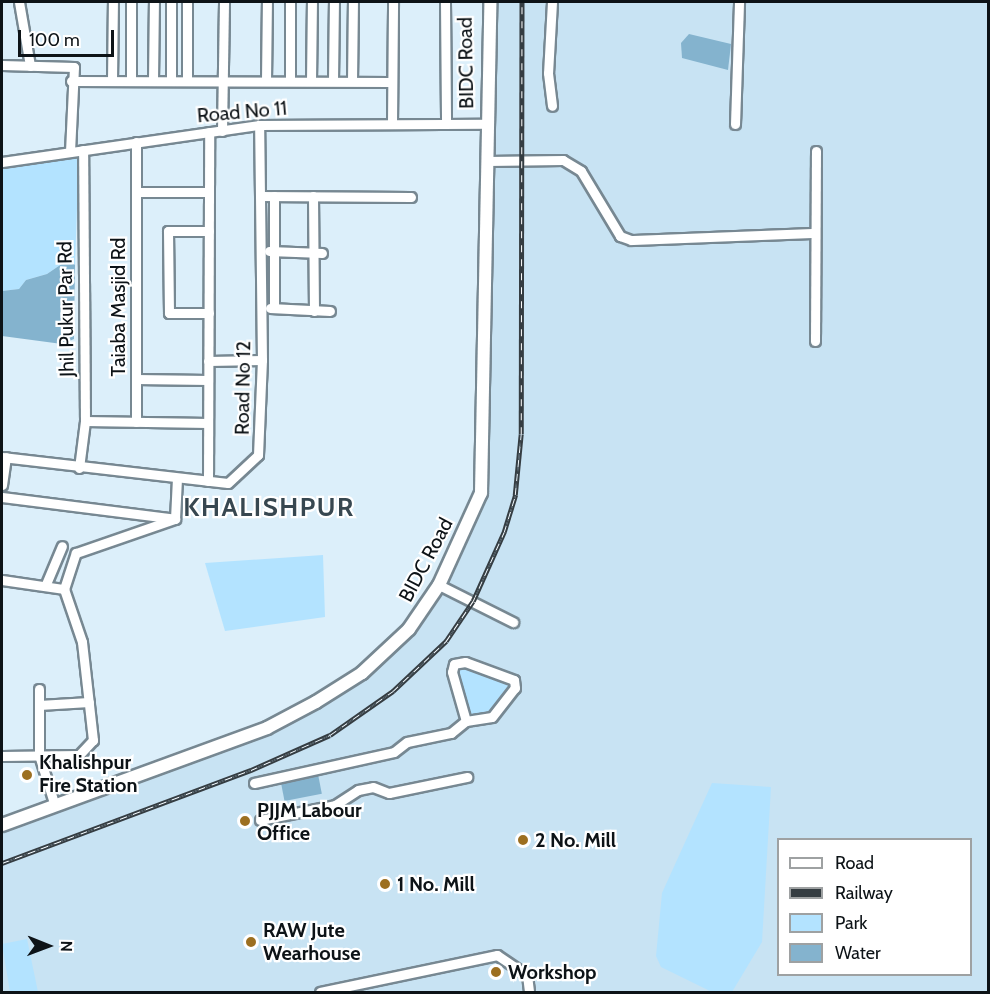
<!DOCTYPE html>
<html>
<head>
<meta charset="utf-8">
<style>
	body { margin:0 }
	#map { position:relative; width:990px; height:994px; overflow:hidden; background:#dceffa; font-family:Cabin,sans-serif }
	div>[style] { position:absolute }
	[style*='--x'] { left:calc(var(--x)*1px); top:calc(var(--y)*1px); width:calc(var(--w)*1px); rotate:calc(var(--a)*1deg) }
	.built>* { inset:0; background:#c8e3f3 }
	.green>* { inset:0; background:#b3e3ff }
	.water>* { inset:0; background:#84b3ce; transform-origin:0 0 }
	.roads { filter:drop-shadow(2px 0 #778892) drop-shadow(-2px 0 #778892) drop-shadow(0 2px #778892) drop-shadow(0 -2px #778892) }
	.minor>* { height:9px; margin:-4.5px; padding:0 4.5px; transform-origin:4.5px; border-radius:4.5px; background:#fff }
	.major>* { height:12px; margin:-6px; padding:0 6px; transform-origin:6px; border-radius:6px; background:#fff }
	.rail>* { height:4.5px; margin-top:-2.25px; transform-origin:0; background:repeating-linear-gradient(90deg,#fff 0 7px,#353d42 0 14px); box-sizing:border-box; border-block:2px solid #353d42 }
	.dots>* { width:16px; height:16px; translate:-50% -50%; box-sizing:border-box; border:3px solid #fff; border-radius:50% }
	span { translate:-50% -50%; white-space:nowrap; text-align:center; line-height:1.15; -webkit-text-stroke:4.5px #fff; paint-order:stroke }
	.street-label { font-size:20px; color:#0d1317 }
	.poi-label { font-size:20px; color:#0d1317; font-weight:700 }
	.left { translate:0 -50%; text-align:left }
	.district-label { font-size:26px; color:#374750; font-weight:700; letter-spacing:1.5px }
	.frame { position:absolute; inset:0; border:3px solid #0d1317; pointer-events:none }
	.legend { position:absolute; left:777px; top:838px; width:195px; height:138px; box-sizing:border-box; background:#fff; border:2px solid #9ea1a2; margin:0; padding:8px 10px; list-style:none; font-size:18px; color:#0d1317 }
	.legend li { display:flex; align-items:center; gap:12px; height:30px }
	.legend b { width:30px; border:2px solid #9ea1a2 }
	.north { position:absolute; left:18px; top:916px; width:60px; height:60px; -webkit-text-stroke:4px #fff; paint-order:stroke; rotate:91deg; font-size:16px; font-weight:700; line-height:24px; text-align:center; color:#0d1317 }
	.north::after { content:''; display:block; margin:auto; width:21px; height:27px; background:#0d1317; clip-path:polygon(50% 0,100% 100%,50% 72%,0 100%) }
	.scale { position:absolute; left:18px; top:30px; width:96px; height:27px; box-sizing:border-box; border:3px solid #0d1317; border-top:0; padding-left:8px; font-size:18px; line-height:21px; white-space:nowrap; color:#0d1317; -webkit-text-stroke:4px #fff; paint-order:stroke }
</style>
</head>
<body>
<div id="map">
	<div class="built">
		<i style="clip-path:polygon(evenodd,489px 2px,988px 2px,988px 992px,2px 992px,2px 825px,319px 705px,416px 629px,484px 491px,489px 2px,778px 840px,970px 840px,970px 974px,778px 974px,778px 840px)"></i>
	</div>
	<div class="green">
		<i style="clip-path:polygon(79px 151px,75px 265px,69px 259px,47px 274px,26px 280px,19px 289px,2px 291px,2px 163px)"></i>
		<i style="clip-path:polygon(323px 555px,325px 617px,225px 631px,205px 563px)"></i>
		<i style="clip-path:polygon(456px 663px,515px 682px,495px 715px,466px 721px)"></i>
		<i style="clip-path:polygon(712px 783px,771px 787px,762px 942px,732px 992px,712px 992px,661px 967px,656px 956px,662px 893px)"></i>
		<i style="clip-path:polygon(27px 939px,38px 992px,10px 992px,2px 944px)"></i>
	</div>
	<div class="water">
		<i style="clip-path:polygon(689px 34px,731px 44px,728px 70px,682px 58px,681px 43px)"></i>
		<i style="clip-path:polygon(69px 259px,75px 265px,74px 339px,62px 344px,2px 336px,2px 291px,19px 289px,26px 280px,47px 274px)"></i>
		<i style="left:318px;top:774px;width:20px;height:38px;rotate:79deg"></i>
	</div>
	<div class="roads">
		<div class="minor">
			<i style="--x:19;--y:2;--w:65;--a:80.2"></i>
			<i style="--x:187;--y:2;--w:78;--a:90"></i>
			<i style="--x:445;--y:2;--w:122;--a:89.5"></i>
			<i style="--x:552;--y:2;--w:71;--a:93.2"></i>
			<i style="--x:548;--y:73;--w:33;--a:83"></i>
			<i style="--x:2;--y:65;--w:72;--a:1.6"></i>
			<i style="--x:74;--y:67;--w:85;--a:92.7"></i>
			<i style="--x:112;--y:80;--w:78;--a:-89.3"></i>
			<i style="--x:131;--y:80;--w:78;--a:-90"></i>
			<i style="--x:153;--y:80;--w:78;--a:-89.3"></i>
			<i style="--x:171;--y:80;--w:78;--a:-90"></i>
			<i style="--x:266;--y:80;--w:78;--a:-89.3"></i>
			<i style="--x:290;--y:80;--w:78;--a:-90"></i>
			<i style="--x:71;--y:81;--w:321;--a:0.2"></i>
			<i style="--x:311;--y:81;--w:79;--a:-89.3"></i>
			<i style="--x:333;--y:81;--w:79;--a:-89.3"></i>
			<i style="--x:352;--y:81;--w:79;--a:-89.3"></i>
			<i style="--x:392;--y:123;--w:121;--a:-89.5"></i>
			<i style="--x:735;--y:124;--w:122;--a:-88.1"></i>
			<i style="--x:222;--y:131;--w:129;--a:-89.1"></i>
			<i style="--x:136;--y:142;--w:280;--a:90"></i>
			<i style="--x:487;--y:161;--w:76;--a:-0.8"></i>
			<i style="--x:563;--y:160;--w:21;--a:31"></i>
			<i style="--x:581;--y:171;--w:76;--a:59"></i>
			<i style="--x:620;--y:236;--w:12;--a:20"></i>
			<i style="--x:631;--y:240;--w:183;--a:-2.2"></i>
			<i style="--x:2;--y:162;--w:260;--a:-8.2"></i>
			<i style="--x:259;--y:125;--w:229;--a:-0.3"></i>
			<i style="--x:136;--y:192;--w:73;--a:0"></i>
			<i style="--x:260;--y:196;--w:151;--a:0.4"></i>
			<i style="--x:313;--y:196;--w:115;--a:89.5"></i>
			<i style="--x:269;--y:251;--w:53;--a:2.2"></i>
			<i style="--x:270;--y:308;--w:60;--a:2.9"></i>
			<i style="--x:274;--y:308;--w:112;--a:-90"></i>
			<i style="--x:209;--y:313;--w:40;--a:180"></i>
			<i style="--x:169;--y:313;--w:82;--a:-90.7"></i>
			<i style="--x:168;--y:231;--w:41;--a:0"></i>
			<i style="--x:815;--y:341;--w:190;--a:-89.7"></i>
			<i style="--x:208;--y:361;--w:54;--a:-1.1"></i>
			<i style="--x:136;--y:379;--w:72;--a:0.8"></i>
			<i style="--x:85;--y:421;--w:123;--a:0.9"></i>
			<i style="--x:2;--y:457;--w:227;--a:6.6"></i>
			<i style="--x:228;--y:483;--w:41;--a:-43"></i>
			<i style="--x:258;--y:455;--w:95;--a:-87.6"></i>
			<i style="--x:262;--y:360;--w:235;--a:-90.7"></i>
			<i style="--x:79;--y:468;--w:47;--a:-82.7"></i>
			<i style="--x:85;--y:421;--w:271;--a:-90.4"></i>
			<i style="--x:208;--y:481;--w:349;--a:-89.8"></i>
			<i style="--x:2;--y:485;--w:28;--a:-82"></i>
			<i style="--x:2;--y:497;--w:174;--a:7.2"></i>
			<i style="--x:175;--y:519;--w:41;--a:-87.2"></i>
			<i style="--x:2;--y:580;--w:63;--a:8.3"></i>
			<i style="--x:64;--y:589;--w:56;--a:71.2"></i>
			<i style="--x:82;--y:642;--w:99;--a:83.6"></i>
			<i style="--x:93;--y:740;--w:21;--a:133"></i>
			<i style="--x:79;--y:755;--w:77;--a:179.3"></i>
			<i style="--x:46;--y:584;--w:41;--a:-67.2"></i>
			<i style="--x:439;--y:585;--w:83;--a:26.6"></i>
			<i style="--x:64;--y:589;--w:38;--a:-72"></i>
			<i style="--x:76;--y:553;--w:105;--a:-19"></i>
			<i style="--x:39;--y:689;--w:66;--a:90"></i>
			<i style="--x:39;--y:755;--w:53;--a:72.6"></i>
			<i style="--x:39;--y:705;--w:50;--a:-3.4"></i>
			<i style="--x:254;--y:783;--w:143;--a:-12.5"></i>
			<i style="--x:394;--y:752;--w:16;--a:-38"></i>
			<i style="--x:407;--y:742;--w:45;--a:-11.6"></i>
			<i style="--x:451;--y:733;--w:19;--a:-39"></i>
			<i style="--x:466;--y:721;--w:26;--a:-9"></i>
			<i style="--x:492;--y:717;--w:37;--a:-52"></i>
			<i style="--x:515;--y:688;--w:8;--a:-97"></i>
			<i style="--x:514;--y:680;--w:52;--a:-159.8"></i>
			<i style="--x:465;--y:662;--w:11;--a:170"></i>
			<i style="--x:454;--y:664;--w:8;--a:104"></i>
			<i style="--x:452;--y:672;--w:51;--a:74.1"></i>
			<i style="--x:260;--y:820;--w:76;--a:-11.3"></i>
			<i style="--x:335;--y:805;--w:27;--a:-33"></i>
			<i style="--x:358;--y:790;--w:15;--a:-11"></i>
			<i style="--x:373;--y:787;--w:17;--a:21"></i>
			<i style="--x:389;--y:793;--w:80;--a:-11.6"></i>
			<i style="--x:320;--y:992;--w:181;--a:-11.8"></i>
			<i style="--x:497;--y:955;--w:36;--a:34"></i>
			<i style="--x:527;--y:975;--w:17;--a:83"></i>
		</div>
		<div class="major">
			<i style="--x:2;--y:825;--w:282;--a:-20.1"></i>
			<i style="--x:267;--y:728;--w:55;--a:-28"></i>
			<i style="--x:316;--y:702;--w:54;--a:-32.2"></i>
			<i style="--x:362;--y:673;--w:64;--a:-43.1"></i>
			<i style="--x:409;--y:629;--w:53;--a:-55.7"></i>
			<i style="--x:439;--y:585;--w:101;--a:-65.5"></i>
			<i style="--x:481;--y:493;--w:491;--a:-88.9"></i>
		</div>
	</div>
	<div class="rail">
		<i style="--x:2;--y:863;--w:266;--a:-20.5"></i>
		<i style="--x:251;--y:770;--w:86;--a:-23.9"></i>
		<i style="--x:330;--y:735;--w:77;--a:-34.9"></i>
		<i style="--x:393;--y:691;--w:73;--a:-43.3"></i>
		<i style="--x:446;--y:641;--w:48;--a:-56"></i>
		<i style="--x:473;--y:601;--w:76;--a:-65.8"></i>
		<i style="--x:504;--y:532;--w:39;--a:-73"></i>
		<i style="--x:515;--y:495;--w:61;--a:-84.4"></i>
		<i style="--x:521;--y:434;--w:432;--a:-89.9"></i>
	</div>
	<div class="dots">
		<i style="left:27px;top:775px;background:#9c6f20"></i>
		<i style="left:245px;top:821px;background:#9c6f20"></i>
		<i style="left:523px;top:840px;background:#9c6f20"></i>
		<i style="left:385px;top:884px;background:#9c6f20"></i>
		<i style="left:251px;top:942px;background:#9c6f20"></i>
		<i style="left:496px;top:972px;background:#9c6f20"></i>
	</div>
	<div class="street-label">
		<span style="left:466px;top:63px;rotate:-91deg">BIDC Road</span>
		<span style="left:242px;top:112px;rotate:-5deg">Road No 11</span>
		<span style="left:118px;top:307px;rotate:-90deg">Taiaba Masjid Rd</span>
		<span style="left:66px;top:309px;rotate:-91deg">Jhil Pukur Par Rd</span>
		<span style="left:243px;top:388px;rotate:-89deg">Road No 12</span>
		<span style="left:426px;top:560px;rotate:-62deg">BIDC Road</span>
	</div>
	<div class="poi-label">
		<span class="left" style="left:39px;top:774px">Khalishpur<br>Fire Station</span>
		<span class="left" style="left:257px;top:822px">PJJM Labour<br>Office</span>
		<span class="left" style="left:535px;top:840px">2 No. Mill</span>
		<span class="left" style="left:397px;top:884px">1 No. Mill</span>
		<span class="left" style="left:263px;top:942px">RAW Jute<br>Wearhouse</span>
		<span class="left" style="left:508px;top:972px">Workshop</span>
	</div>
	<div class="district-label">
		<span style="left:269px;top:508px">KHALISHPUR</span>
	</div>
	<div class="frame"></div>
	<ul class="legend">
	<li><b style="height:8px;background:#fff"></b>Road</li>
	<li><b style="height:8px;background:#353d42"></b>Railway</li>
	<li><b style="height:16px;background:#b3e3ff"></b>Park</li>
	<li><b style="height:16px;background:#84b3ce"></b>Water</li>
	</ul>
	<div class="north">N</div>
	<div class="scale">100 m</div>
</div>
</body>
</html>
